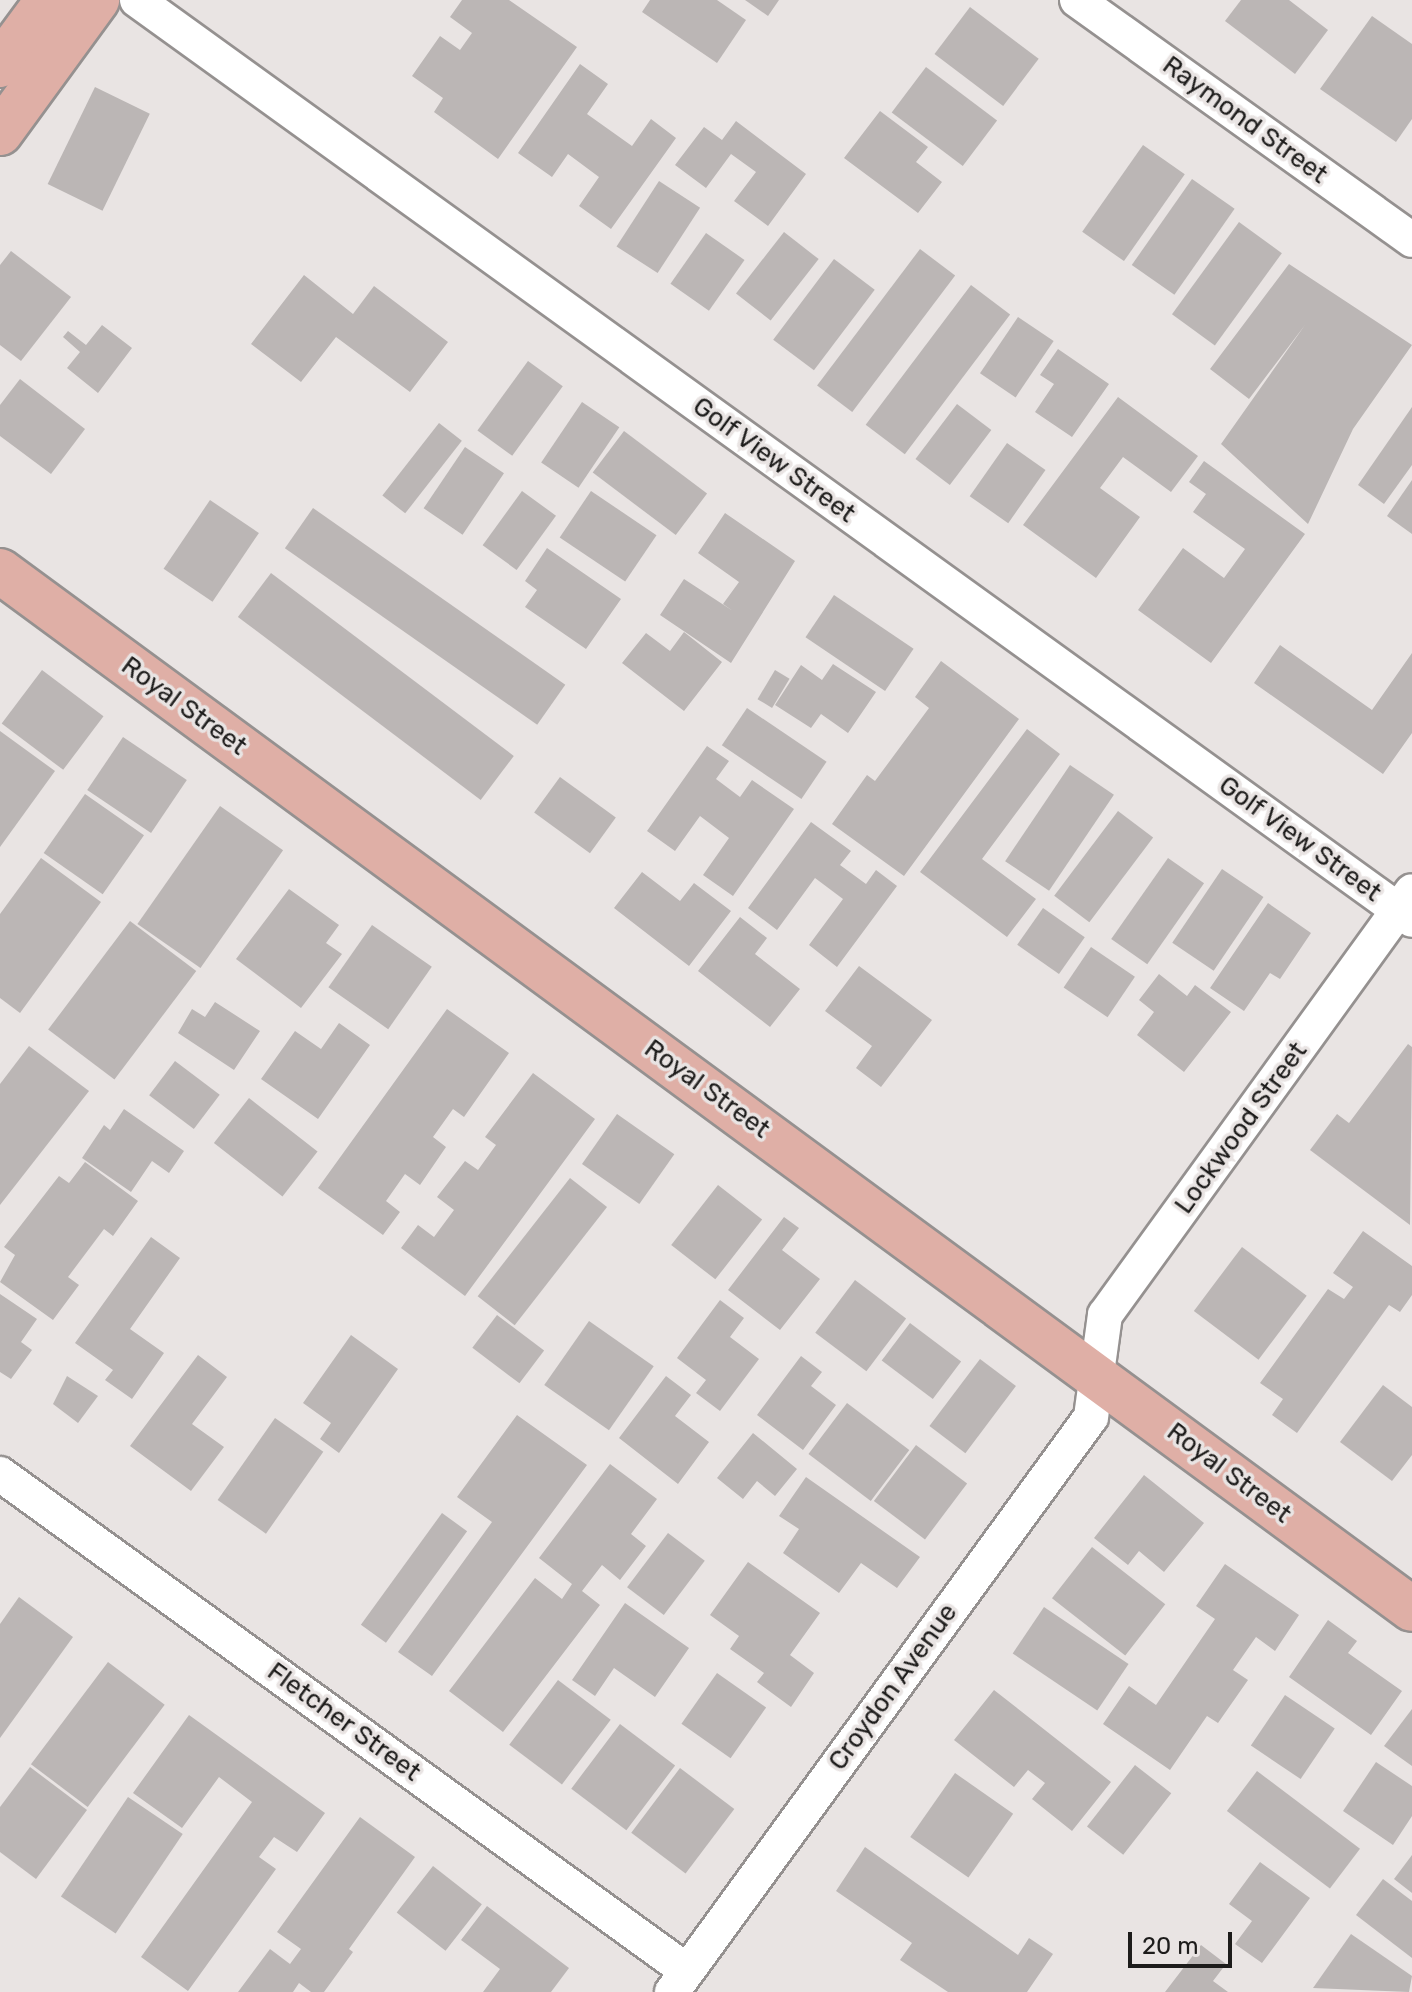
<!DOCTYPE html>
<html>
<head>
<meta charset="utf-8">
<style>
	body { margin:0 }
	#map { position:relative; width:1412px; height:1992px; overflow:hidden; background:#e9e4e3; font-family:Rubik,sans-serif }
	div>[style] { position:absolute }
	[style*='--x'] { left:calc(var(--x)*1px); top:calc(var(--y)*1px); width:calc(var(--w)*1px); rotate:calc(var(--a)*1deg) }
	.building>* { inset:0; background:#bbb6b5; transform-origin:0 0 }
	.roads { filter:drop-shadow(2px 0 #959190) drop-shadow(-2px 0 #959190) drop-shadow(0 2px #959190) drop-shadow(0 -2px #959190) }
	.minor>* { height:34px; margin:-17px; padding:0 17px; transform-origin:17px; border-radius:17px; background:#fff }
	.major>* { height:44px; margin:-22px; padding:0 22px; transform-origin:22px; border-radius:22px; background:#dfafa6 }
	span { translate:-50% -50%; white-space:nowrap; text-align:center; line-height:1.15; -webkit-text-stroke:7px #e9e4e3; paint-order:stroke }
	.street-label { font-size:26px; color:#1d1c1b }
	.scale { position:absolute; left:1128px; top:1932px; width:104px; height:36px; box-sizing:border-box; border:4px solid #1d1c1b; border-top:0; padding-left:10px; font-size:24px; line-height:28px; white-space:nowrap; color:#1d1c1b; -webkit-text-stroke:6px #e9e4e3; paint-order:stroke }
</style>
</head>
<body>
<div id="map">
	<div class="building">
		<i style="clip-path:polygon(462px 0,509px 0,577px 47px,498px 159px,434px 112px,443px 98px,412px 76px,440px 36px,460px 50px,472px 33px,450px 17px)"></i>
		<i style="clip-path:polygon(650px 0,717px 0,746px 20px,717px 63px,642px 12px)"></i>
		<i style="clip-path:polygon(745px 0,779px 0,768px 16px)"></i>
		<i style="clip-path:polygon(1241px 0,1289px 0,1328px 30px,1295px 74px,1225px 21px)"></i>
		<i style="left:970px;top:7px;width:86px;height:59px;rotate:37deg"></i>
		<i style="clip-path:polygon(1372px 16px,1412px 44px,1412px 119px,1396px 142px,1320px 89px)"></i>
		<i style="clip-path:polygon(580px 64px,608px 84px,587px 114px,632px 146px,651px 119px,676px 138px,611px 229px,579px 206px,599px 177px,568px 154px,552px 177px,518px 153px)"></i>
		<i style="left:926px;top:67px;width:89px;height:57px;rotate:37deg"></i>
		<i style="left:95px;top:87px;width:61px;height:108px;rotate:26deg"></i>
		<i style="clip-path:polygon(880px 111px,928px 147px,916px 162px,942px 182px,918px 213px,844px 158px)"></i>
		<i style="clip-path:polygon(736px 121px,806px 174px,768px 226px,734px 201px,756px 172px,731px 154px,706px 188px,675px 165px,704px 127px,722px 140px)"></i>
		<i style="left:1143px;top:145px;width:51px;height:106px;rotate:35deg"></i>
		<i style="left:1192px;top:179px;width:52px;height:105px;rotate:35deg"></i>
		<i style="left:659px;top:181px;width:49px;height:78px;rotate:33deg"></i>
		<i style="left:1239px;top:222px;width:53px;height:114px;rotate:36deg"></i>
		<i style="left:784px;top:232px;width:44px;height:78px;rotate:38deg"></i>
		<i style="left:706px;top:233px;width:47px;height:62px;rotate:35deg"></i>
		<i style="left:920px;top:249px;width:44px;height:171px;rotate:37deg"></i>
		<i style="clip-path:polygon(11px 251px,71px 297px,21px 361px,0 345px,0 265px)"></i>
		<i style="left:834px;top:259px;width:51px;height:101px;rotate:37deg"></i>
		<i style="clip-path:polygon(1289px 264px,1412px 345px,1353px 429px,1308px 524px,1221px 444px,1305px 325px,1249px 399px,1210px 369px)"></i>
		<i style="clip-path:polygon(304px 275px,353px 314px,374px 286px,448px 342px,410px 392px,336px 337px,301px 382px,251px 344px)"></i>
		<i style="left:971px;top:285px;width:49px;height:175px;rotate:37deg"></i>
		<i style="left:1018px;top:317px;width:43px;height:68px;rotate:34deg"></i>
		<i style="clip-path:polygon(102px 325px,132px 348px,98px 393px,67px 368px,80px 352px,63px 337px,68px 331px,86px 345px)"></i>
		<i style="clip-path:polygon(1058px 349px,1109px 384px,1072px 437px,1035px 412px,1054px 384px,1040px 375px)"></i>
		<i style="left:528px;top:361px;width:43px;height:86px;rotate:36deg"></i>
		<i style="clip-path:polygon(20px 379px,85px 429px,51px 474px,0 436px,0 405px)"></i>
		<i style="clip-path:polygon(1118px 397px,1198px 456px,1171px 492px,1123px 457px,1100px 488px,1140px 517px,1096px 578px,1023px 525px)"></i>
		<i style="left:582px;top:402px;width:45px;height:73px;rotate:34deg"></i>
		<i style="left:957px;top:404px;width:43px;height:69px;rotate:37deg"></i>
		<i style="clip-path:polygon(1412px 407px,1412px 465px,1384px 504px,1358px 485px)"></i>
		<i style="left:439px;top:423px;width:29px;height:92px;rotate:38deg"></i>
		<i style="left:624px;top:431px;width:104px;height:52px;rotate:37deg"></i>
		<i style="left:1007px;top:443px;width:47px;height:65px;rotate:35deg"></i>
		<i style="left:465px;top:447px;width:47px;height:74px;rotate:34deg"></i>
		<i style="clip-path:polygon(1204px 461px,1305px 534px,1211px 663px,1138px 610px,1183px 548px,1224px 578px,1245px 549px,1193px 512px,1206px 494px,1189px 482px)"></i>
		<i style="clip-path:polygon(1412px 480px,1412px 534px,1387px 516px)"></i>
		<i style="left:522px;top:491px;width:42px;height:67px;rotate:36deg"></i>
		<i style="left:591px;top:491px;width:79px;height:56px;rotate:34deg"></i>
		<i style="left:210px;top:500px;width:59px;height:83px;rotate:34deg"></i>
		<i style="left:313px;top:508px;width:308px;height:49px;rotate:35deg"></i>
		<i style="clip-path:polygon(725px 513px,795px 561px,731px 663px,660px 615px,684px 579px,733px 611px,723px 604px,739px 582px,698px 553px)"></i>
		<i style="clip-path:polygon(547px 548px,621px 599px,586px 649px,525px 607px,537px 590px,525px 581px)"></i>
		<i style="left:271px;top:573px;width:304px;height:55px;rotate:37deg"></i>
		<i style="left:834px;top:595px;width:96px;height:51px;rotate:34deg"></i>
		<i style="clip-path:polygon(684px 632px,722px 662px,684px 711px,622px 663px,646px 633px,670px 651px)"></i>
		<i style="clip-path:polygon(1280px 645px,1372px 710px,1412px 653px,1412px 733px,1383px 774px,1254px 683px)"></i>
		<i style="clip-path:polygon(941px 661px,1019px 719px,904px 876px,832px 824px,867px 775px,875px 781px,929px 708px,915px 697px)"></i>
		<i style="clip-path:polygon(833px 664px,876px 692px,848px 733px,821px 714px,811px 728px,775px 705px,801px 665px,822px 680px)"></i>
		<i style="left:42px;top:670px;width:77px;height:67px;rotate:37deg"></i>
		<i style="left:775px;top:670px;width:17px;height:34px;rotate:31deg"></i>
		<i style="left:747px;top:708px;width:96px;height:45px;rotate:34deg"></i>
		<i style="clip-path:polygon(1027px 729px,1060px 754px,982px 859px,1036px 899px,1007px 937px,920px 872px)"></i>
		<i style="clip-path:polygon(0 731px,55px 771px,0 847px)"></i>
		<i style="left:123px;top:737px;width:77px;height:64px;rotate:34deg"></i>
		<i style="clip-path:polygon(707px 746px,729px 761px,716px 779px,740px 797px,752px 780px,794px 809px,733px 896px,703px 875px,729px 838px,700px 816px,675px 851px,647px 831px)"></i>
		<i style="left:1070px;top:765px;width:53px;height:116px;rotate:34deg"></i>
		<i style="left:560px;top:777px;width:69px;height:44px;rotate:36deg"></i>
		<i style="left:85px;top:794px;width:72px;height:72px;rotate:35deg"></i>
		<i style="left:220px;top:806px;width:77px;height:144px;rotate:35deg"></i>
		<i style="left:1118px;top:811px;width:44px;height:106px;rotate:37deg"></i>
		<i style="clip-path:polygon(811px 822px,851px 851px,840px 865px,866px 884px,876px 870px,897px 886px,837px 967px,809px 945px,843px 899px,815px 878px,777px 930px,748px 908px)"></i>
		<i style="clip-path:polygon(41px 858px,101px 902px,20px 1013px,0 998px,0 914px)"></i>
		<i style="left:1168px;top:858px;width:44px;height:99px;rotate:35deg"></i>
		<i style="left:1222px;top:869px;width:50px;height:89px;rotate:34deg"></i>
		<i style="clip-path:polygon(642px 872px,680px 901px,694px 883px,731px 911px,689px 966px,614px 908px)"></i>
		<i style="clip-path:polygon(289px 889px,339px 925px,326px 943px,342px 954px,301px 1008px,236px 959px)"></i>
		<i style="clip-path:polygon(1268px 903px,1311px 933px,1280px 979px,1270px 973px,1244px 1011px,1210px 988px)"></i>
		<i style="left:1043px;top:908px;width:51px;height:45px;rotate:35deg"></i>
		<i style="clip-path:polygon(740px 917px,767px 938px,755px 954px,800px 989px,770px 1027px,698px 971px)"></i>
		<i style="left:130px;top:921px;width:83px;height:136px;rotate:37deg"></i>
		<i style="left:372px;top:925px;width:73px;height:76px;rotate:35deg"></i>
		<i style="left:1091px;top:947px;width:53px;height:49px;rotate:34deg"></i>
		<i style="clip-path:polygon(859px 966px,932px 1020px,881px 1087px,856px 1068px,872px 1046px,825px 1011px)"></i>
		<i style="clip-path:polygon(1159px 974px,1187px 996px,1195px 985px,1231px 1012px,1184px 1072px,1137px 1035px,1154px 1012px,1139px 1000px)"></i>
		<i style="clip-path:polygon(215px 1002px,260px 1031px,234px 1070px,178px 1033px,192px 1009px,205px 1017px)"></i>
		<i style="clip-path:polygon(447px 1009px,509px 1053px,464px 1117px,453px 1109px,433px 1137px,446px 1147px,420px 1185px,405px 1174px,386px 1201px,400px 1212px,383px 1235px,318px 1188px)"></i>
		<i style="clip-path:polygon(339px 1023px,370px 1045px,318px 1119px,261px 1079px,295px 1031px,321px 1049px)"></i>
		<i style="clip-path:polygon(1408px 1044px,1412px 1047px,1410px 1225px,1310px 1150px,1337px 1114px,1349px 1123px)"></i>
		<i style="clip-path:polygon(29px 1046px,89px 1091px,0 1205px,0 1084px)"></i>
		<i style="left:175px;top:1061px;width:56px;height:43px;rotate:37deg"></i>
		<i style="clip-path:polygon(533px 1073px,595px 1119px,465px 1296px,401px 1248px,418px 1225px,434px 1237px,454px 1210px,437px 1197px,465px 1161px,478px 1170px,496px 1145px,485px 1137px)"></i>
		<i style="left:249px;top:1098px;width:87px;height:57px;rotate:38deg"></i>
		<i style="clip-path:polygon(124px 1109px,184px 1151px,169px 1173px,152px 1161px,131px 1192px,82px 1158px,104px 1125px,110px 1130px)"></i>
		<i style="left:617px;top:1114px;width:70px;height:61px;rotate:35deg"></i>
		<i style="clip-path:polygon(85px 1162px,138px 1201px,113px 1236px,104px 1229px,68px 1277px,79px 1285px,53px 1320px,0 1282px,15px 1255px,4px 1247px,59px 1176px,69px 1183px)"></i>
		<i style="left:570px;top:1178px;width:47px;height:150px;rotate:38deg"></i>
		<i style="left:718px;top:1185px;width:56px;height:76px;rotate:38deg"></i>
		<i style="clip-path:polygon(784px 1217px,799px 1228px,782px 1250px,820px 1279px,780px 1330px,728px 1290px)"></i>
		<i style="clip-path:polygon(1363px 1231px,1412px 1266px,1412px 1295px,1400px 1312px,1389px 1305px,1297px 1433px,1272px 1415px,1283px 1399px,1260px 1383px,1328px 1289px,1344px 1299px,1353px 1287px,1333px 1273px)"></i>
		<i style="clip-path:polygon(151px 1237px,180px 1258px,130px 1329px,164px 1353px,132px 1399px,105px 1380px,113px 1370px,75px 1343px)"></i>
		<i style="left:1242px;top:1247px;width:81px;height:80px;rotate:37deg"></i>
		<i style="left:855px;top:1280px;width:64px;height:66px;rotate:37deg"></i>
		<i style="clip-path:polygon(0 1294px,37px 1319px,21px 1342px,32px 1350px,11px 1379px,0 1372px)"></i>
		<i style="clip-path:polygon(720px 1300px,744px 1318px,730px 1337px,759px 1359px,720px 1411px,696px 1393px,706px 1380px,677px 1358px)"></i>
		<i style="left:497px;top:1315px;width:59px;height:41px;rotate:37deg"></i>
		<i style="left:589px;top:1321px;width:79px;height:78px;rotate:35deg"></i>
		<i style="left:910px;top:1323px;width:64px;height:47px;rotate:37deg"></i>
		<i style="clip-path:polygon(351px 1335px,398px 1369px,339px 1453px,320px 1439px,331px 1423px,303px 1403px)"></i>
		<i style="clip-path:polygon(198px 1355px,227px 1377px,192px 1424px,224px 1447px,191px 1491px,130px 1446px)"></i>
		<i style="clip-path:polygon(801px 1356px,822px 1372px,811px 1386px,836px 1405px,803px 1450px,757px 1415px)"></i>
		<i style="left:980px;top:1359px;width:45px;height:84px;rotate:37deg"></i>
		<i style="clip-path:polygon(67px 1376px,98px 1396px,78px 1423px,53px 1404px)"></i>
		<i style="clip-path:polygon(666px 1376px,691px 1395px,675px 1416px,709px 1442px,678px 1484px,619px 1438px)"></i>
		<i style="clip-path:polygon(1383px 1385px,1412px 1407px,1412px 1455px,1392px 1481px,1340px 1442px)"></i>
		<i style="left:847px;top:1403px;width:78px;height:64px;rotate:37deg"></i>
		<i style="clip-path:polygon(517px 1415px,587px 1465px,432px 1676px,398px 1652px,492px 1522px,457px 1497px)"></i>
		<i style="left:275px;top:1418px;width:59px;height:100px;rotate:35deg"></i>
		<i style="clip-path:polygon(753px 1433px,797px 1469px,775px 1496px,757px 1481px,743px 1499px,717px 1478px)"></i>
		<i style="left:916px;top:1445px;width:64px;height:70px;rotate:37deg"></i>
		<i style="clip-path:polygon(610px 1464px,657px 1499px,631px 1534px,646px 1546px,620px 1580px,602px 1565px,582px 1591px,600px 1605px,503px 1732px,449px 1691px,535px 1578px,562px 1599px,572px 1584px,539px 1558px)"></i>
		<i style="clip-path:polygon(1144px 1475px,1204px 1523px,1164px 1572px,1139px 1551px,1128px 1565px,1094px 1538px)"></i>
		<i style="clip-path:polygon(806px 1477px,920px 1557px,897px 1588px,861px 1563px,839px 1593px,783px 1553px,799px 1529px,779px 1516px)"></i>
		<i style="left:442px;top:1513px;width:31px;height:138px;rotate:36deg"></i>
		<i style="left:668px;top:1533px;width:46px;height:68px;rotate:37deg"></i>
		<i style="left:1092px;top:1547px;width:93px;height:65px;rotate:38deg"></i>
		<i style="clip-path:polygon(748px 1562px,820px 1613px,790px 1655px,814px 1673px,791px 1707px,757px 1682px,764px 1673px,730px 1649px,739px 1636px,710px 1615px)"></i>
		<i style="clip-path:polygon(1225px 1564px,1299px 1615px,1275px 1651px,1256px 1637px,1233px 1670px,1248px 1680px,1218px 1723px,1207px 1716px,1170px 1770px,1103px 1724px,1129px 1686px,1156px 1705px,1215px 1619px,1196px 1606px)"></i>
		<i style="clip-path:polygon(19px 1597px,73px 1637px,0 1738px,0 1624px)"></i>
		<i style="clip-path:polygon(625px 1603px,689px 1648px,655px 1697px,614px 1668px,595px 1696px,572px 1680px)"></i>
		<i style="left:1044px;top:1607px;width:102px;height:56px;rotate:34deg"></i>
		<i style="clip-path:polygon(1328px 1620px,1357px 1641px,1348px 1653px,1402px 1691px,1371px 1735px,1289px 1677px)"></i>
		<i style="left:108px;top:1662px;width:71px;height:128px;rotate:37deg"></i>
		<i style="left:717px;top:1673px;width:60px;height:62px;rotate:35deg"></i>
		<i style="left:558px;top:1680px;width:66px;height:81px;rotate:37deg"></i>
		<i style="clip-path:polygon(994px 1690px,1111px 1782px,1072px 1831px,1032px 1799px,1045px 1783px,1028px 1770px,1014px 1787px,954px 1740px)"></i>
		<i style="left:1285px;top:1695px;width:60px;height:61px;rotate:34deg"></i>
		<i style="clip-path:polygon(1412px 1709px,1412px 1766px,1384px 1746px)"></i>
		<i style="clip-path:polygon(189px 1715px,325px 1813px,297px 1852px,274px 1837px,259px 1857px,276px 1869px,188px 1991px,141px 1957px,252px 1802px,219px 1777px,182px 1828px,133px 1793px)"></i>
		<i style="left:620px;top:1724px;width:69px;height:81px;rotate:37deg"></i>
		<i style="clip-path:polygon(1376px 1762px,1412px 1786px,1412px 1816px,1393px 1845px,1343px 1811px)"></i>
		<i style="left:1135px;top:1765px;width:46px;height:78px;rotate:38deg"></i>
		<i style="clip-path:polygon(30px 1767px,87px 1810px,36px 1879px,0 1852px,0 1807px)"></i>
		<i style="left:680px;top:1768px;width:68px;height:81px;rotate:37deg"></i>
		<i style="left:1257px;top:1771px;width:129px;height:50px;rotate:37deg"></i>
		<i style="left:955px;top:1773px;width:71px;height:78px;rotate:35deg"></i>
		<i style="left:128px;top:1797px;width:66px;height:120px;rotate:34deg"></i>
		<i style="clip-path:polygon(360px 1817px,415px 1857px,349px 1949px,353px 1952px,324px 1992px,311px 1992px,299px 1983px,293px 1992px,238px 1992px,270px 1949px,290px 1964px,301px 1949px,277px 1932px)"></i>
		<i style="clip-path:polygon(865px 1847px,1018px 1955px,1029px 1938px,1053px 1954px,1027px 1992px,948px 1992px,900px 1960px,912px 1943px,836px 1891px)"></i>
		<i style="clip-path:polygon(1412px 1855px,1412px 1893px,1394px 1879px)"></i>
		<i style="clip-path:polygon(1260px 1862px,1310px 1898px,1262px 1963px,1235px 1944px,1252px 1921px,1229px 1904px)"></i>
		<i style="left:433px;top:1866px;width:62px;height:59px;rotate:38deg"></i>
		<i style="clip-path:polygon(1383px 1879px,1412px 1901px,1412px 1958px,1356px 1915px)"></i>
		<i style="clip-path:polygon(487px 1906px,569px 1968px,551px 1992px,483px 1992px,500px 1969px,461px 1940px)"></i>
		<i style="clip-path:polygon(1351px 1934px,1412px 1976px,1409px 1992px,1313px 1988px)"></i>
		<i style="clip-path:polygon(1201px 1945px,1226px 1964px,1213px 1981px,1228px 1992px,1165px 1992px)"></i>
	</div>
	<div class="roads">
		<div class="minor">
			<i style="--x:137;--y:0;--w:1572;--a:35.81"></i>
			<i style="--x:1077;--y:0;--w:412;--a:35.6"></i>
			<i style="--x:0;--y:1474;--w:848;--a:35.88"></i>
			<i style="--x:672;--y:1992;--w:711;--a:-53.92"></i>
			<i style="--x:1091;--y:1417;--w:103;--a:-82.2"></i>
			<i style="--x:1105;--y:1315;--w:523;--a:-54.09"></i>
		</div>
		<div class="major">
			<i style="--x:0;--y:65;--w:81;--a:-53.6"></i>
			<i style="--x:0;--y:133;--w:165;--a:-53.9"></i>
			<i style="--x:0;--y:571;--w:1752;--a:36.32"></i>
		</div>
	</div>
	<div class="street-label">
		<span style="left:1245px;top:120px;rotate:36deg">Raymond Street</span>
		<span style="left:774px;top:460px;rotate:36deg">Golf View Street</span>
		<span style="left:184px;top:706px;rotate:36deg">Royal Street</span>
		<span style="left:1300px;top:839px;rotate:36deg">Golf View Street</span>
		<span style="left:707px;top:1089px;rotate:36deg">Royal Street</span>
		<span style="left:1241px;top:1128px;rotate:-54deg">Lockwood Street</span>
		<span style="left:1229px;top:1473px;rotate:37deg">Royal Street</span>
		<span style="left:893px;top:1687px;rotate:-54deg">Croydon Avenue</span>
		<span style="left:344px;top:1722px;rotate:36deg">Fletcher Street</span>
	</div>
	<div class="scale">20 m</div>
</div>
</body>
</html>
